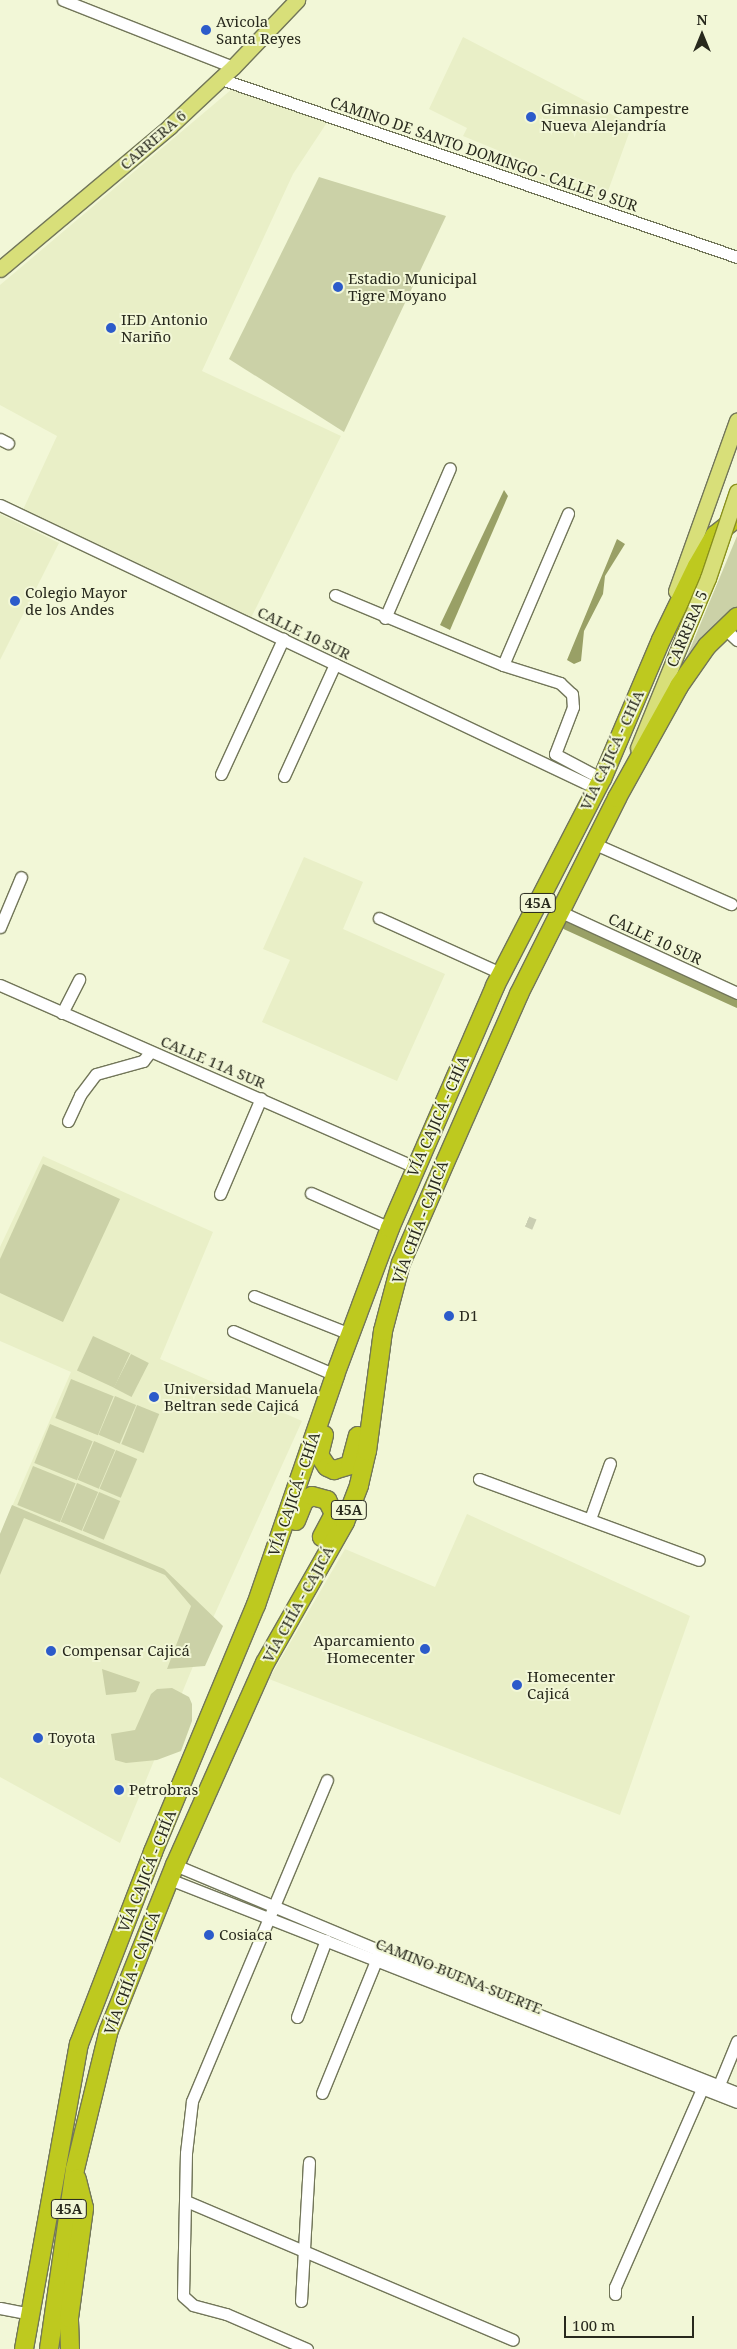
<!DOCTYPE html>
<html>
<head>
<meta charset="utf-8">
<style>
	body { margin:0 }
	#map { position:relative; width:737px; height:2349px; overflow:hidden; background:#f2f7d7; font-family:"Noto Serif",serif }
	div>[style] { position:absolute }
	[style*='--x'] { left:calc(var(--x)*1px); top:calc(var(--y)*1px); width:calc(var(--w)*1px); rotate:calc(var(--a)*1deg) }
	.built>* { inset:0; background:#e9efc7 }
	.green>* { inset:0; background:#cbd1a7; transform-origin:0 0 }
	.water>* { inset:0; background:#99a066 }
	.canal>* { height:9px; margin:-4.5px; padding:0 4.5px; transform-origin:4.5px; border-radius:4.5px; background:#99a066 }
	.minor-tunnel>* { height:11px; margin-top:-5.5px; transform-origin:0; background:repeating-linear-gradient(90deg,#caceb2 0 11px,transparent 0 16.5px) }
	.roads { filter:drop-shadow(1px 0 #727659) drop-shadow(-1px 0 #727659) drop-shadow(0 1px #727659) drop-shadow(0 -1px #727659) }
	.minor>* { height:11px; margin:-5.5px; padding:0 5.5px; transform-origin:5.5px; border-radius:5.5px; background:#fff }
	.major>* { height:15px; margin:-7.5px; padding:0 7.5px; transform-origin:7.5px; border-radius:7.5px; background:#d8df79 }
	.highway>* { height:18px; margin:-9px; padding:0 9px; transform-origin:9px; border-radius:9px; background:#bec91f }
	.bridges { filter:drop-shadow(1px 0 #8a911e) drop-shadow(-1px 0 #8a911e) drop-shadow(0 1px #8a911e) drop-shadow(0 -1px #8a911e) }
	.major-bridge>* { height:15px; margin:-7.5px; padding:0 7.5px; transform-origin:7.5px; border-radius:7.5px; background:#d8df79 }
	.dots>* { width:14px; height:14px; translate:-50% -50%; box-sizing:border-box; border:2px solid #f2f7d7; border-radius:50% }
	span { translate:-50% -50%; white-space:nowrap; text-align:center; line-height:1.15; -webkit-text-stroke:4px #f2f7d7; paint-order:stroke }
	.shield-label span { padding:1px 4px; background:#f2f7d7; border:1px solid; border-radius:4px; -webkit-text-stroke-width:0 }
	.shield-label { font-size:14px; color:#28291d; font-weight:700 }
	.poi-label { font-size:15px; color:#28291d }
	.left { translate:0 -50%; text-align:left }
	.right { translate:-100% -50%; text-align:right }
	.street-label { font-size:15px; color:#28291d }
	.north { position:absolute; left:677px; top:10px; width:50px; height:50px; -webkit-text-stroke:4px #f2f7d7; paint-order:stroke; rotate:0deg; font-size:14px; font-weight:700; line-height:20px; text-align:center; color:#28291d }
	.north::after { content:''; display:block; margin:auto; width:18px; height:22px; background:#28291d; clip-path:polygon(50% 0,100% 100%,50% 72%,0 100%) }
	.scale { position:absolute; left:564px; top:2316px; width:130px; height:22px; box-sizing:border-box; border:2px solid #28291d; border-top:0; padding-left:6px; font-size:15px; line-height:18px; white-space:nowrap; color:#28291d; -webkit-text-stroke:4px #f2f7d7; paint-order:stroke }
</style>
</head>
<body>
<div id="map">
	<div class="built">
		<i style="clip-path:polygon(463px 37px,632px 125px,604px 202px,507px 170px,512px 156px,463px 136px,467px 128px,429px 109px)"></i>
		<i style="clip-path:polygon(232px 89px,328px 121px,293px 174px,202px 371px,341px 436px,249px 622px,22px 512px,57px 436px,0 405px,0 285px)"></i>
		<i style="clip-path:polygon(0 514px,59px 543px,0 660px)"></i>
		<i style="clip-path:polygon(304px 857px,363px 882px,343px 929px,445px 974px,397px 1081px,262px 1022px,290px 960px,263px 949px)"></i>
		<i style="clip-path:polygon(43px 1156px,213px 1232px,160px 1359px,302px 1421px,213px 1618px,120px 1843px,0 1777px,0 1534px,71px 1372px,0 1341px,0 1247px)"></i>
		<i style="clip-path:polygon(467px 1514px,690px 1616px,620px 1815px,269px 1679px,345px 1549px,435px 1587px)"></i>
	</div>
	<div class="green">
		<i style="clip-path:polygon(319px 177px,446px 216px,344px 432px,229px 359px)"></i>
		<i style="clip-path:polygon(737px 536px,737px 615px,680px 673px)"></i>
		<i style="clip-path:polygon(43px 1164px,120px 1199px,63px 1322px,0 1293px,0 1259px)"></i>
		<i style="left:93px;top:1336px;width:41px;height:38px;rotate:25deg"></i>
		<i style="left:131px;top:1354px;width:20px;height:38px;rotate:27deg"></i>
		<i style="left:71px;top:1379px;width:46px;height:42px;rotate:22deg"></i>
		<i style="left:115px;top:1396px;width:23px;height:42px;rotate:23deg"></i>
		<i style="left:137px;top:1405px;width:24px;height:42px;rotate:22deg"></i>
		<i style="left:50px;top:1424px;width:46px;height:42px;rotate:22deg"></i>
		<i style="left:94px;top:1441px;width:23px;height:42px;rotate:23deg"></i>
		<i style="left:116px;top:1450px;width:23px;height:42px;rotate:23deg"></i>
		<i style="left:33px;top:1466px;width:46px;height:42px;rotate:22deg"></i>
		<i style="left:77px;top:1483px;width:23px;height:42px;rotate:23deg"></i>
		<i style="left:99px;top:1492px;width:23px;height:42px;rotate:23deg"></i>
		<i style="clip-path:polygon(12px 1505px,164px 1569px,223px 1626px,205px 1666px,167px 1669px,191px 1606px,165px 1575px,24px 1518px,0 1575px,0 1534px)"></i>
		<i style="clip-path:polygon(102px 1669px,140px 1682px,136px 1692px,106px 1695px)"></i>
		<i style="clip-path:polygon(172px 1688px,189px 1697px,192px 1704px,192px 1721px,181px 1751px,157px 1760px,126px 1763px,115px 1760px,111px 1734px,135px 1730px,151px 1694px,157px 1689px)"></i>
	</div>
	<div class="water">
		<i style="clip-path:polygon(504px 490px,508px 496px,450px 630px,440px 625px)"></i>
		<i style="clip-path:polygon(617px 539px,625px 544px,605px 576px,603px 594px,584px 631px,581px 661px,574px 664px,567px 660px)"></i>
	</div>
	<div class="canal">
		<i style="--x:566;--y:925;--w:188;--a:24.5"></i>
	</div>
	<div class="minor-tunnel">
		<i style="--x:527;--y:1221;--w:8;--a:23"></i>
	</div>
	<div class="roads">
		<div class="minor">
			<i style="--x:63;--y:0;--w:183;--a:21.5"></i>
			<i style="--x:221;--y:79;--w:546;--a:19.03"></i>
			<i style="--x:0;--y:439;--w:9;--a:27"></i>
			<i style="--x:0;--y:505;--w:660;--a:25.4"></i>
			<i style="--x:335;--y:595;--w:182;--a:22.6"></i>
			<i style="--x:503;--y:665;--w:60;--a:17.5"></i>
			<i style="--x:560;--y:683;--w:16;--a:43"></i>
			<i style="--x:572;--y:694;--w:13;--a:86"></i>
			<i style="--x:573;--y:707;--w:50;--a:111"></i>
			<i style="--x:555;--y:754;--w:53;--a:28"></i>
			<i style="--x:385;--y:618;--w:163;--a:-66.6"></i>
			<i style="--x:724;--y:628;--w:18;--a:43"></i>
			<i style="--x:503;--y:665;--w:165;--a:-66.8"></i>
			<i style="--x:221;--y:774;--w:149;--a:-65.3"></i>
			<i style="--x:284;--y:776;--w:123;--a:-65.5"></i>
			<i style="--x:595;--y:844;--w:149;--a:23.8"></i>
			<i style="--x:561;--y:912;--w:194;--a:24.7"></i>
			<i style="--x:379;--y:918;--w:134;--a:24.3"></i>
			<i style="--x:0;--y:927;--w:54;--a:-67.2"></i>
			<i style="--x:0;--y:985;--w:453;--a:23.7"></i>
			<i style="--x:62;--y:1013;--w:38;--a:-63"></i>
			<i style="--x:68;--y:1121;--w:29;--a:-65"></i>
			<i style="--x:80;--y:1095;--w:26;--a:-53"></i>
			<i style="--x:96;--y:1074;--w:49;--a:-15.5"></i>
			<i style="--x:143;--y:1061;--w:11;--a:-52"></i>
			<i style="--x:311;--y:1193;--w:86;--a:23.9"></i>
			<i style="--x:220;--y:1194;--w:104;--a:-66.9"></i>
			<i style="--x:254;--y:1296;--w:103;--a:21.6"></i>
			<i style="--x:233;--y:1331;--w:111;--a:23.3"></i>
			<i style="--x:479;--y:1479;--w:234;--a:20.2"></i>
			<i style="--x:590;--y:1519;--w:59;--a:-70.3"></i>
			<i style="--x:175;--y:1865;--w:285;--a:22.7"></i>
			<i style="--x:438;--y:1975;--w:321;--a:21.5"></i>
			<i style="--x:169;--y:1879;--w:610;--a:21.44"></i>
			<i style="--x:297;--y:2017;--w:82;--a:-69.4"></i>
			<i style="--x:716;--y:2092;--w:55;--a:-67.6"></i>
			<i style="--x:322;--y:2093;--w:151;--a:-67.8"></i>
			<i style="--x:186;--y:2201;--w:355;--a:23"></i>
			<i style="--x:615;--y:2294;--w:7;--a:-90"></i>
			<i style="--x:615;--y:2287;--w:224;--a:-66.3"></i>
			<i style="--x:301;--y:2301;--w:139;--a:-86.7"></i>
			<i style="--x:0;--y:2308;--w:31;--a:11"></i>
			<i style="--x:307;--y:2349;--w:88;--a:-156.6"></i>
			<i style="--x:226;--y:2314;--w:34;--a:-165"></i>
			<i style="--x:193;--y:2305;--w:13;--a:-138"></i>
			<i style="--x:183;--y:2296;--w:143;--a:-88.8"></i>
			<i style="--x:186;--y:2153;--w:52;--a:-83.4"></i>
			<i style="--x:192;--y:2101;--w:348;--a:-67.2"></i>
		</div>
		<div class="major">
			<i style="--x:0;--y:269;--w:221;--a:-40"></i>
			<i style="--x:169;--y:127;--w:88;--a:-43.2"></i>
			<i style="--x:233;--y:67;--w:93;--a:-46.3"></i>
			<i style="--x:676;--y:591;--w:181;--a:-70.3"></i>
			<i style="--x:638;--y:748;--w:122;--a:-67.8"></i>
		</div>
		<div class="highway">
			<i style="--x:324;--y:1435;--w:21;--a:104"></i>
			<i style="--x:319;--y:1455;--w:14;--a:56"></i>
			<i style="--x:327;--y:1467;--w:8;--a:23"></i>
			<i style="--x:334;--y:1470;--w:17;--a:-17"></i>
			<i style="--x:350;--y:1465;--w:30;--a:-75"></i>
			<i style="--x:296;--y:1521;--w:22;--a:-68"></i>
			<i style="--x:304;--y:1501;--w:9;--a:-32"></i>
			<i style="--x:312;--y:1496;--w:16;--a:15"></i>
			<i style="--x:327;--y:1500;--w:16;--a:63"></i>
			<i style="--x:334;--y:1514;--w:26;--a:118"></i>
			<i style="--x:24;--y:2349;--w:310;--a:-79.8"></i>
			<i style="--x:79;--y:2044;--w:206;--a:-68.9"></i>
			<i style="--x:153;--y:1852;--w:268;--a:-67.4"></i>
			<i style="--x:256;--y:1605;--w:243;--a:-71"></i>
			<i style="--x:335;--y:1375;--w:157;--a:-69.5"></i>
			<i style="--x:390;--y:1228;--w:264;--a:-66.5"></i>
			<i style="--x:495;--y:986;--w:233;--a:-62.7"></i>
			<i style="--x:602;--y:779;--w:151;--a:-67"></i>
			<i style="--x:661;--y:640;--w:82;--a:-64.1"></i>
			<i style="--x:697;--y:566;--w:36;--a:-60"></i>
			<i style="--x:715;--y:535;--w:28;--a:-38"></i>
			<i style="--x:49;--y:2349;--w:182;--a:-81.8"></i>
			<i style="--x:75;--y:2169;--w:143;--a:-76.3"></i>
			<i style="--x:109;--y:2030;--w:178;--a:-68.2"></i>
			<i style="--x:175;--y:1865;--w:221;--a:-66"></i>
			<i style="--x:265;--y:1663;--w:162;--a:-60.4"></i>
			<i style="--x:345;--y:1522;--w:40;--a:-69"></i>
			<i style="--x:359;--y:1485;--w:35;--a:-77"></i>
			<i style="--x:367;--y:1451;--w:121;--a:-82.4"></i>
			<i style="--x:383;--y:1331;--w:70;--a:-75.2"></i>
			<i style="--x:401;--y:1263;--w:294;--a:-66.3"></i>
			<i style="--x:519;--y:994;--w:219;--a:-63.4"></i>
			<i style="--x:617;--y:798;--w:128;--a:-61"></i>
			<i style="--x:679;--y:686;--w:49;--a:-55"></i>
			<i style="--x:707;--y:646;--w:42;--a:-44"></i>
			<i style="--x:70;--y:2349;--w:31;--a:-92"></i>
			<i style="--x:69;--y:2318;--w:111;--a:-82.2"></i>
			<i style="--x:84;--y:2208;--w:30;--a:-104"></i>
		</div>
	</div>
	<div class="bridges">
		<div class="major-bridge">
			<i style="--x:684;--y:635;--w:62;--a:-67.2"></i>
			<i style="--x:708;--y:578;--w:91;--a:-71.4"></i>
		</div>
	</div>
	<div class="dots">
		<i style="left:206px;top:30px;background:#2c5bca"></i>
		<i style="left:531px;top:117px;background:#2c5bca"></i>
		<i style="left:338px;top:287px;background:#2c5bca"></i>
		<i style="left:111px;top:328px;background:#2c5bca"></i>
		<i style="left:15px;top:601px;background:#2c5bca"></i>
		<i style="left:449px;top:1316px;background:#2c5bca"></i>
		<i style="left:154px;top:1397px;background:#2c5bca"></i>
		<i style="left:425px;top:1649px;background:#2c5bca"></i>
		<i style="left:51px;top:1651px;background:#2c5bca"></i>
		<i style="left:517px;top:1685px;background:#2c5bca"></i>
		<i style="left:38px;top:1738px;background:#2c5bca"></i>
		<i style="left:119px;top:1790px;background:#2c5bca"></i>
		<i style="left:209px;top:1935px;background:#2c5bca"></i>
	</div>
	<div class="shield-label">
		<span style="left:538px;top:903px">45A</span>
		<span style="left:349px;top:1510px">45A</span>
		<span style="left:69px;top:2209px">45A</span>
	</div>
	<div class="poi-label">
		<span class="left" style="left:216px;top:30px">Avicola<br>Santa Reyes</span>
		<span class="left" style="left:541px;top:117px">Gimnasio Campestre<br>Nueva Alejandría</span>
		<span class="left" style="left:348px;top:287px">Estadio Municipal<br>Tigre Moyano</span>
		<span class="left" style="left:121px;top:328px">IED Antonio<br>Nariño</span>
		<span class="left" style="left:25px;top:601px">Colegio Mayor<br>de los Andes</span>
		<span class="left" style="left:459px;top:1316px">D1</span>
		<span class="left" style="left:164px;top:1397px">Universidad Manuela<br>Beltran sede Cajicá</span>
		<span class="right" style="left:415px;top:1649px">Aparcamiento<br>Homecenter</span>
		<span class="left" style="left:62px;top:1651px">Compensar Cajicá</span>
		<span class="left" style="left:527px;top:1685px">Homecenter<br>Cajicá</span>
		<span class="left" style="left:48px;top:1738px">Toyota</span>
		<span class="left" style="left:129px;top:1790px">Petrobras</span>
		<span class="left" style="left:219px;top:1935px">Cosiaca</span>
	</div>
	<div class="street-label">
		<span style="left:153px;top:140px;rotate:-41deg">CARRERA 6</span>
		<span style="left:484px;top:154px;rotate:19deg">CAMINO DE SANTO DOMINGO - CALLE 9 SUR</span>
		<span style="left:687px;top:629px;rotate:-67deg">CARRERA 5</span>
		<span style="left:304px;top:633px;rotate:26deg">CALLE 10 SUR</span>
		<span style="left:612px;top:750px;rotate:-65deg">VÍA CAJICÁ - CHÍA</span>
		<span style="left:655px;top:939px;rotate:25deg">CALLE 10 SUR</span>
		<span style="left:213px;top:1062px;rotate:23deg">CALLE 11A SUR</span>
		<span style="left:438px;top:1116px;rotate:-66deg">VÍA CAJICÁ - CHÍA</span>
		<span style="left:420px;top:1222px;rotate:-69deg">VÍA CHÍA - CAJICÁ</span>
		<span style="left:294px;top:1494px;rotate:-71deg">VÍA CAJICÁ - CHÍA</span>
		<span style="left:298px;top:1604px;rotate:-61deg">VÍA CHÍA - CAJICÁ</span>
		<span style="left:147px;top:1871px;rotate:-68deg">VÍA CAJICÁ - CHÍA</span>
		<span style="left:132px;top:1973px;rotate:-69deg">VÍA CHÍA - CAJICÁ</span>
		<span style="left:459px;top:1976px;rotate:22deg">CAMINO BUENA SUERTE</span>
	</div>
	<div class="north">N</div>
	<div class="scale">100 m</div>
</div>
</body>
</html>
